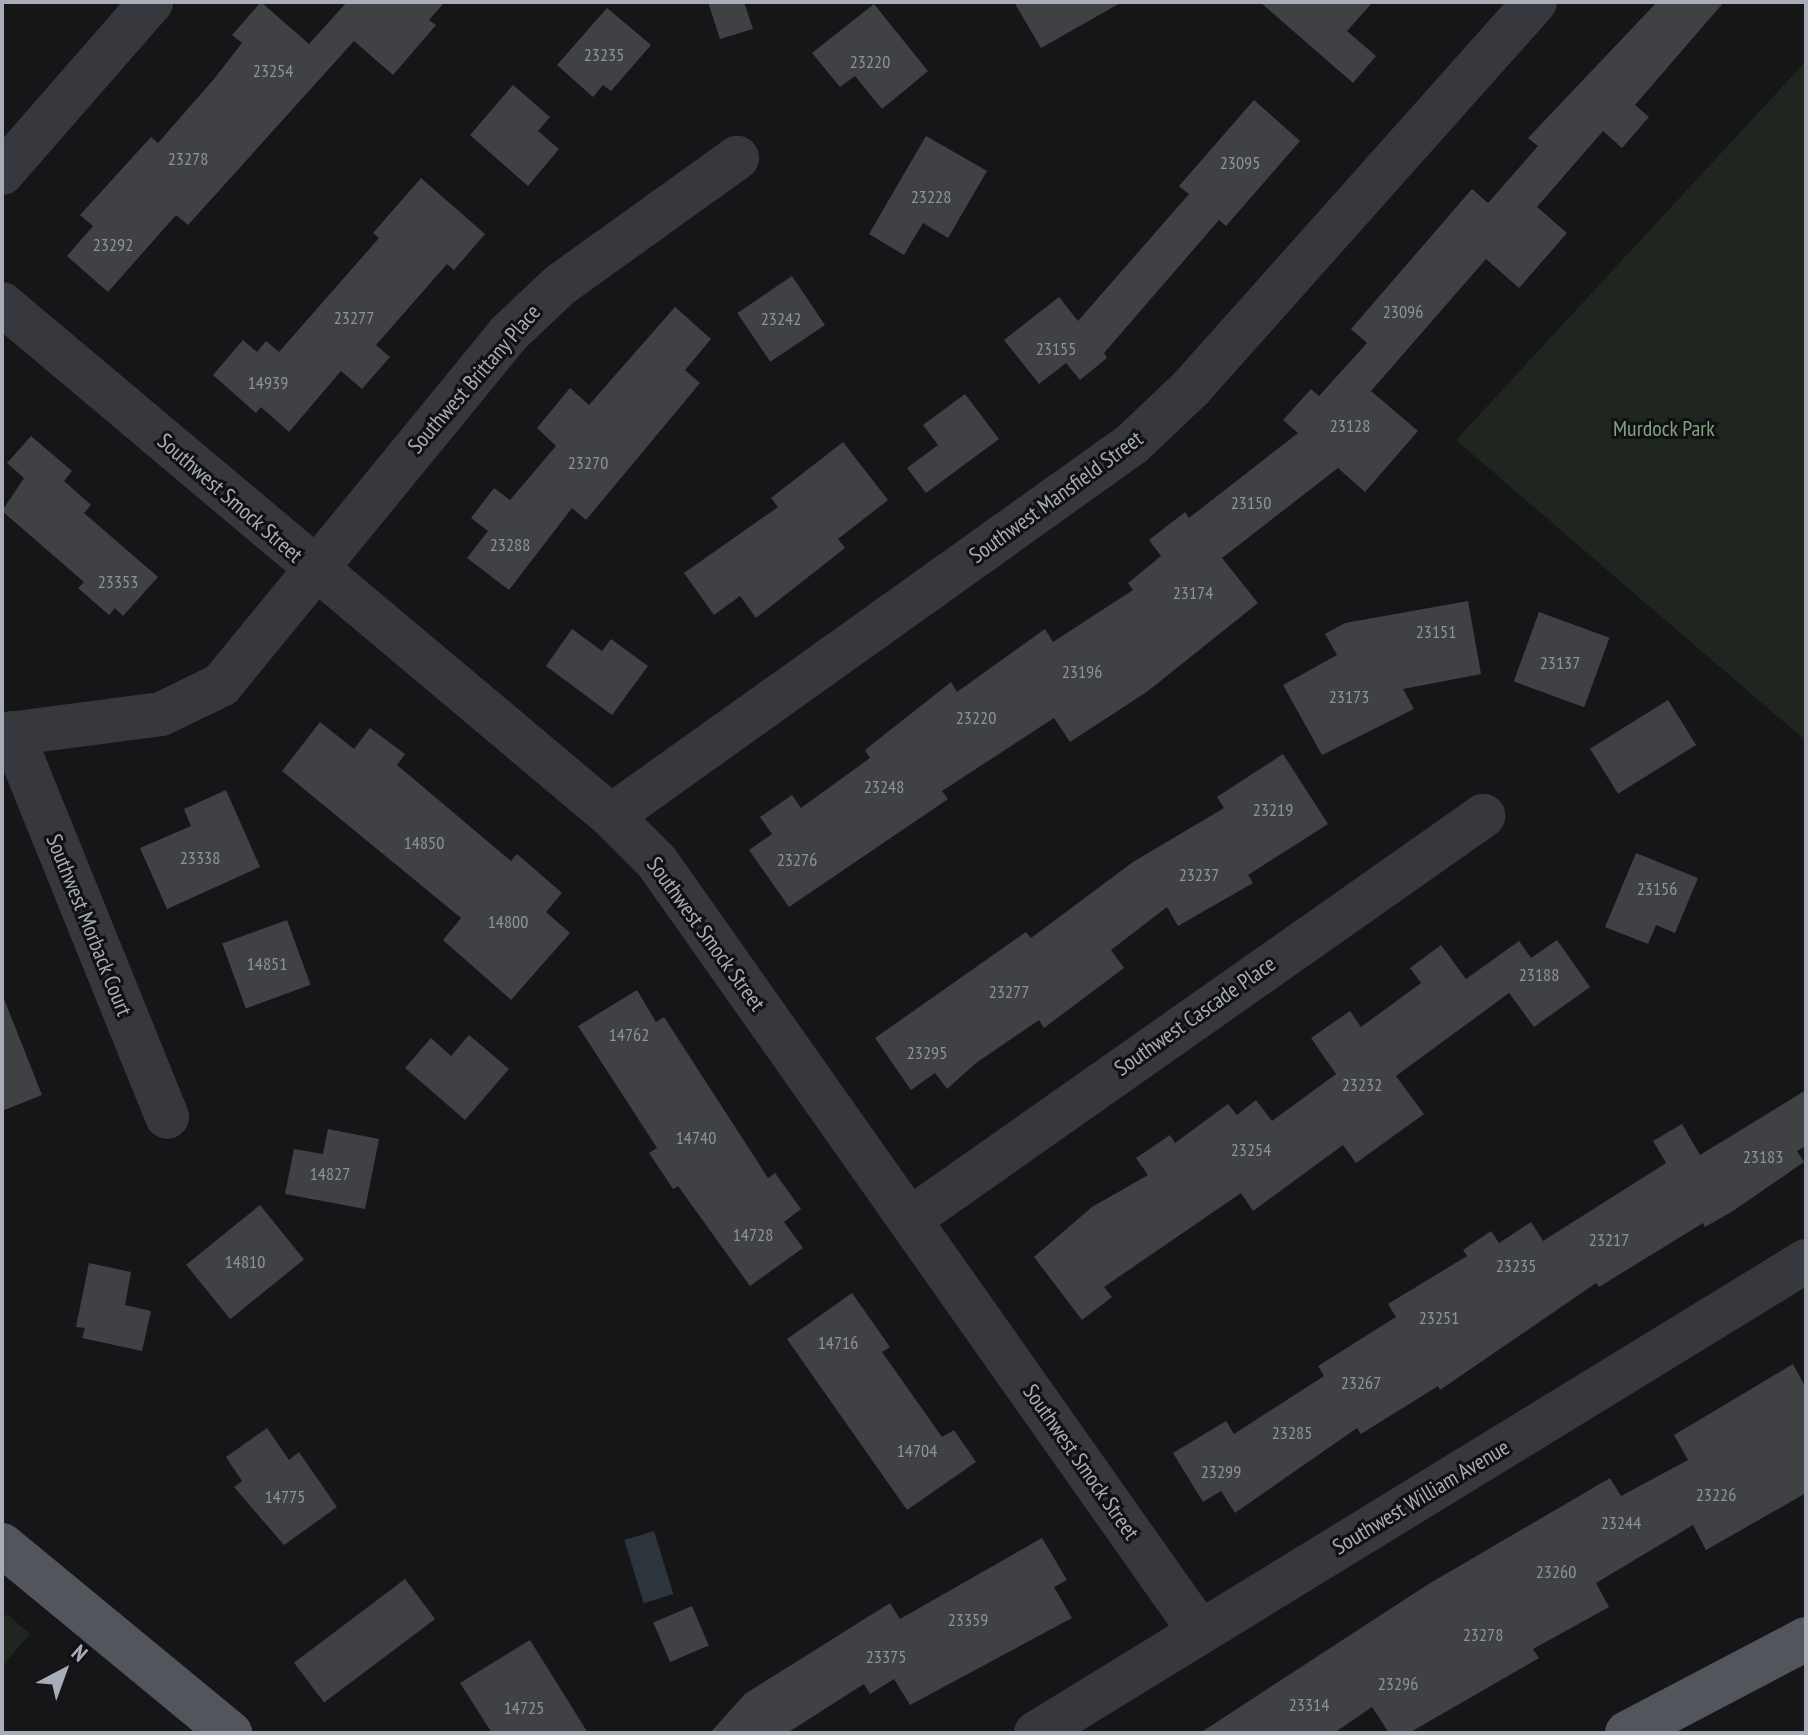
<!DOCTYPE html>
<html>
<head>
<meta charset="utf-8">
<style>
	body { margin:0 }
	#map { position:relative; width:1808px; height:1735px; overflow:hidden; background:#161618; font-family:"PT Sans Narrow",sans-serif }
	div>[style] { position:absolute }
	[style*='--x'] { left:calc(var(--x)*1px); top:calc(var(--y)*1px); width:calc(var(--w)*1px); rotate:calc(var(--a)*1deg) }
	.green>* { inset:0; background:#1e261f }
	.water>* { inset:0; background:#2c353c; transform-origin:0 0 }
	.building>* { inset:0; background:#404145; transform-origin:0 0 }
	.minor>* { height:44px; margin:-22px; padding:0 22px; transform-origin:22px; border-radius:22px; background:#37383d }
	.major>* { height:44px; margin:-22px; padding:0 22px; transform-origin:22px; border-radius:22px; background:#53555c }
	span { translate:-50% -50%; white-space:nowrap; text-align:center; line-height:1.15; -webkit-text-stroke:6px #111113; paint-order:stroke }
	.number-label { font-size:18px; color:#8e929b }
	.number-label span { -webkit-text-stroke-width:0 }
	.street-label { font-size:22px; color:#a8adb8 }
	.park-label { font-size:22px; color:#7fa381 }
	.frame { position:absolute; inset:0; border:4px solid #a8adb8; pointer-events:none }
	.north { position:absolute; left:24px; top:1631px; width:80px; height:80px; -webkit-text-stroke:6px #111113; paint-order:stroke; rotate:41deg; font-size:22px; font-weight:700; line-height:32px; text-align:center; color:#a8adb8 }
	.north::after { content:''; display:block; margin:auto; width:28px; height:36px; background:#a8adb8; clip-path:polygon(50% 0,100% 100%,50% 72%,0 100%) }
</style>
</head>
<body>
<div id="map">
	<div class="green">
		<i style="clip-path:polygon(1806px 61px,1806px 741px,1456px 440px)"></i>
		<i style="clip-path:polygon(7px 1614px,30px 1634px,2px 1666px,2px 1620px)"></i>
	</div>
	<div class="water">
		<i style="left:654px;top:1531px;width:66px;height:31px;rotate:73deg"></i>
	</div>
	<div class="building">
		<i style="clip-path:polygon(261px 2px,309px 44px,347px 2px,445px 2px,429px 20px,436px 25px,393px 75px,354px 41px,188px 225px,176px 215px,108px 292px,67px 256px,93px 226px,80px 215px,151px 137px,158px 143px,214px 79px,242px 43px,232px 35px)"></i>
		<i style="clip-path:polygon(708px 2px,744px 2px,753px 29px,720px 39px)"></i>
		<i style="clip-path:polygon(1014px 2px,1122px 2px,1041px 48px)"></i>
		<i style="clip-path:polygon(1260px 2px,1373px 2px,1347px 31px,1376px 56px,1353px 83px)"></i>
		<i style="clip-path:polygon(1657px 2px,1724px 2px,1635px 105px,1649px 117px,1622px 148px,1603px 131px,1537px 207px,1567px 233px,1519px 288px,1486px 259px,1371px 391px,1418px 431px,1365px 492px,1338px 468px,1222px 558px,1258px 603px,1148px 691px,1070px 742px,1054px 718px,942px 791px,948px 799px,789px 907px,749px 850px,772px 834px,760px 817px,792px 795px,801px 808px,870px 758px,865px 750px,951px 682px,957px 692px,1045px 629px,1053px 642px,1133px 590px,1128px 583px,1161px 556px,1149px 540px,1185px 512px,1189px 518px,1298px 433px,1283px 420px,1311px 389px,1319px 396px,1367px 343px,1351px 329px,1472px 189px,1488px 203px,1538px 146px,1528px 138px)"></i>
		<i style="clip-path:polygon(874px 4px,928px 71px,882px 109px,855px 76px,840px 87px,812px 53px)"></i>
		<i style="clip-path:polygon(607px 8px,651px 45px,611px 91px,603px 85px,593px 97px,557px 65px)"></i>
		<i style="clip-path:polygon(513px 85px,550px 117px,538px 131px,559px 149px,528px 186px,470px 135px)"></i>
		<i style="clip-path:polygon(1254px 100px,1300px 141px,1226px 226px,1219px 220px,1104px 353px,1107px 358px,1080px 380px,1066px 363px,1039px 384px,1004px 340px,1059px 297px,1078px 321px,1189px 194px,1179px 186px)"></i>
		<i style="clip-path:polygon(926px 136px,987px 171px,948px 238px,923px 223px,904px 255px,869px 234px)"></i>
		<i style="clip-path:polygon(421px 178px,485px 234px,454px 270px,447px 264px,376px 345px,390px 357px,362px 389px,341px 371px,289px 432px,261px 407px,256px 413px,213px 375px,243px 340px,257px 352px,266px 341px,279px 352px,379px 238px,373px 233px)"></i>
		<i style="left:792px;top:276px;width:59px;height:66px;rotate:56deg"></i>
		<i style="clip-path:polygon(675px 307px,711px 339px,685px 370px,700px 383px,586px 520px,572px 508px,509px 590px,467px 558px,488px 531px,471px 518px,494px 488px,510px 500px,556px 446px,537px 428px,570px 388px,589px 405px)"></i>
		<i style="clip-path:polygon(965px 394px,999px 439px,926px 493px,907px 468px,938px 445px,923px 425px)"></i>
		<i style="clip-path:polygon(31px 436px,72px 471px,64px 481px,91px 505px,84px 513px,158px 577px,123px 616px,115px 608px,109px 615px,78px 588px,84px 582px,2px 511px,24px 478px,7px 463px)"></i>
		<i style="clip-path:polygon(843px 442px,888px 500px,838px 539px,845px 548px,756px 618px,740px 596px,714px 615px,684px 573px,778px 507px,771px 498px)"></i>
		<i style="clip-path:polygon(1468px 601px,1481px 674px,1403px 689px,1414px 709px,1322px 755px,1283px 685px,1337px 655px,1325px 634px,1345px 623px)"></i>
		<i style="left:1539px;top:612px;width:75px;height:74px;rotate:20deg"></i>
		<i style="clip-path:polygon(572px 629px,602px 651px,611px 639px,648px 666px,612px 715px,546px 666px)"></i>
		<i style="left:1668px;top:700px;width:53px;height:92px;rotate:58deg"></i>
		<i style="clip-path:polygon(320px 722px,354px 749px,370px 728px,405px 754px,397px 765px,511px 861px,517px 854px,562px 893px,546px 912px,570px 933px,511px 1000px,443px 940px,461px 918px,282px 771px)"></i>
		<i style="clip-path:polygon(1283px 754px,1328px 824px,1248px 875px,1253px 883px,1178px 926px,1167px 907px,1111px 950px,1124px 968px,1044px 1028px,1039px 1020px,976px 1063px,947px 1089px,935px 1073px,911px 1090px,875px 1038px,1026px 932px,1031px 938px,1133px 862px,1224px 808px,1217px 797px)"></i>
		<i style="clip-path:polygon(226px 790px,260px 867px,167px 909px,140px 848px,191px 826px,184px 809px)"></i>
		<i style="clip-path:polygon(1636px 853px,1698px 878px,1675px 933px,1656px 925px,1648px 944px,1605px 927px)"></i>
		<i style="left:287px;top:920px;width:69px;height:69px;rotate:70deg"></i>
		<i style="clip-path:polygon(1557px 940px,1590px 987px,1534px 1027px,1509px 993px,1396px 1076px,1424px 1114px,1356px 1163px,1343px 1145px,1253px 1211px,1241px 1193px,1104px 1287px,1112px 1297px,1082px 1320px,1034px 1257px,1092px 1207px,1148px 1175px,1136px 1158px,1170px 1135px,1175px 1143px,1228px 1104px,1237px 1115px,1256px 1100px,1272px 1121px,1336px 1074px,1311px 1038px,1350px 1011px,1361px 1027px,1421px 983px,1410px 968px,1441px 945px,1466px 979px,1519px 941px,1531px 958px)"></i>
		<i style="clip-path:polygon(637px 990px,656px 1022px,664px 1017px,768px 1178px,775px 1173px,801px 1209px,784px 1222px,803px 1248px,750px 1286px,678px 1186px,673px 1189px,649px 1153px,657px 1148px,578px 1026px)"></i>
		<i style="clip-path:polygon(4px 999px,42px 1095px,2px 1111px,2px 1000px)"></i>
		<i style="clip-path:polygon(469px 1035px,509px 1069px,465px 1120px,405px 1068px,431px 1038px,451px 1056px)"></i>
		<i style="clip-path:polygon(1806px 1090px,1806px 1146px,1797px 1151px,1804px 1162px,1733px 1211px,1705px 1227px,1703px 1223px,1599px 1287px,1596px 1283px,1440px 1390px,1438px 1386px,1361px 1434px,1357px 1428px,1235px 1513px,1221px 1491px,1203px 1502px,1173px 1453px,1226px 1421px,1234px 1434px,1324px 1376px,1318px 1366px,1396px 1317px,1388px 1304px,1467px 1256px,1463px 1250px,1491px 1231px,1499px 1243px,1531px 1222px,1543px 1241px,1666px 1163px,1653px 1141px,1682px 1124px,1700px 1155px)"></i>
		<i style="clip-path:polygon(328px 1129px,379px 1139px,365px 1209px,285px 1194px,294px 1149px,323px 1154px)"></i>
		<i style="left:260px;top:1205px;width:70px;height:95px;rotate:51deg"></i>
		<i style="clip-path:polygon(89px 1263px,131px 1272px,125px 1305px,151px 1311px,142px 1351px,82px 1338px,85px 1328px,76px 1327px)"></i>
		<i style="clip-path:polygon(852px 1293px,890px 1347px,882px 1352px,942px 1437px,954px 1430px,976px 1462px,907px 1510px,787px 1339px)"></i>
		<i style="clip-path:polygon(1793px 1364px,1806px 1388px,1806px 1493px,1706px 1550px,1693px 1525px,1596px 1583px,1609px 1607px,1533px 1649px,1539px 1658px,1409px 1733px,1389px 1733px,1372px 1707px,1334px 1733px,1200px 1733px,1427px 1585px,1610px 1478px,1621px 1496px,1688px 1460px,1674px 1435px)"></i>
		<i style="clip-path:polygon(267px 1428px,289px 1460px,299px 1452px,337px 1507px,284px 1545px,234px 1487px,242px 1481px,226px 1457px)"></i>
		<i style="clip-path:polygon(1042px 1538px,1067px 1580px,1054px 1587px,1072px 1618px,910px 1705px,894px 1679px,870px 1694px,864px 1684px,787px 1733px,710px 1733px,745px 1694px,890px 1603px,900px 1619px)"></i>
		<i style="left:405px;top:1579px;width:50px;height:139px;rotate:53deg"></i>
		<i style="left:692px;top:1606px;width:43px;height:42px;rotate:67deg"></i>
		<i style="clip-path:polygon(530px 1640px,588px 1733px,492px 1733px,460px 1683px)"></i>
	</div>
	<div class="minor">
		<i style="--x:2;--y:173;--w:227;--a:-48.9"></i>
		<i style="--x:2;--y:304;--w:796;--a:40.05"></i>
		<i style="--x:611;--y:816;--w:65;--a:45"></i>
		<i style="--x:657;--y:862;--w:939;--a:54.8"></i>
		<i style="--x:12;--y:733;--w:414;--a:68"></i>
		<i style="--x:2;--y:735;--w:160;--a:-7.5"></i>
		<i style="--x:161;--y:714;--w:67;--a:-25.8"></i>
		<i style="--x:221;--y:685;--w:453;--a:-50.7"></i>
		<i style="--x:508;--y:334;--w:71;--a:-43.3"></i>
		<i style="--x:560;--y:285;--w:218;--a:-35.7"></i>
		<i style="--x:611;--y:816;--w:640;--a:-35.53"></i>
		<i style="--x:1132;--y:444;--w:81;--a:-43.5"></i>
		<i style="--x:1191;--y:388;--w:517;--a:-48.29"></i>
		<i style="--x:910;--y:1219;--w:701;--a:-35.12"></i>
		<i style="--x:1036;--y:1733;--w:903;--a:-31.51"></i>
	</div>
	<div class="major">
		<i style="--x:2;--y:1545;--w:296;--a:39.5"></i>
		<i style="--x:1627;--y:1733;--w:202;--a:-27.7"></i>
	</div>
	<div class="number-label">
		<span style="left:604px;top:55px">23235</span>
		<span style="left:870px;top:62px">23220</span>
		<span style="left:273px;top:71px">23254</span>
		<span style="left:188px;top:159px">23278</span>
		<span style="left:1240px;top:163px">23095</span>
		<span style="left:931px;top:197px">23228</span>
		<span style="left:113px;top:245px">23292</span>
		<span style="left:1403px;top:312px">23096</span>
		<span style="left:354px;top:318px">23277</span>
		<span style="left:781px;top:319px">23242</span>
		<span style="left:1056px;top:349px">23155</span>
		<span style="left:268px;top:383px">14939</span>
		<span style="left:1350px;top:426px">23128</span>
		<span style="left:588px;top:463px">23270</span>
		<span style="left:1251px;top:503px">23150</span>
		<span style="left:510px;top:545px">23288</span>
		<span style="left:118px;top:582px">23353</span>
		<span style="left:1193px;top:593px">23174</span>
		<span style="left:1436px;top:632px">23151</span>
		<span style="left:1560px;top:663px">23137</span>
		<span style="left:1082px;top:672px">23196</span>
		<span style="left:1349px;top:697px">23173</span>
		<span style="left:976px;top:718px">23220</span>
		<span style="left:884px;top:787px">23248</span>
		<span style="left:1273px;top:810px">23219</span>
		<span style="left:424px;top:843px">14850</span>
		<span style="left:200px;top:858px">23338</span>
		<span style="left:797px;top:860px">23276</span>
		<span style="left:1199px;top:875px">23237</span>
		<span style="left:1657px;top:889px">23156</span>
		<span style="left:508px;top:922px">14800</span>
		<span style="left:267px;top:964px">14851</span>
		<span style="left:1539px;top:975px">23188</span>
		<span style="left:1009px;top:992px">23277</span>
		<span style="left:629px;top:1035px">14762</span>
		<span style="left:927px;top:1053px">23295</span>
		<span style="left:1362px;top:1085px">23232</span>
		<span style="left:696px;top:1138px">14740</span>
		<span style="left:1251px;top:1150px">23254</span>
		<span style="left:1763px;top:1157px">23183</span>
		<span style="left:330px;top:1174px">14827</span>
		<span style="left:753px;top:1235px">14728</span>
		<span style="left:1609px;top:1240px">23217</span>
		<span style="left:245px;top:1262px">14810</span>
		<span style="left:1516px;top:1266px">23235</span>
		<span style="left:1439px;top:1318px">23251</span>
		<span style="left:838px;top:1343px">14716</span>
		<span style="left:1361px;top:1383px">23267</span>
		<span style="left:1292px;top:1433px">23285</span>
		<span style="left:917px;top:1451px">14704</span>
		<span style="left:1221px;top:1472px">23299</span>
		<span style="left:1716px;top:1495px">23226</span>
		<span style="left:285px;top:1497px">14775</span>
		<span style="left:1621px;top:1523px">23244</span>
		<span style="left:1556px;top:1572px">23260</span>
		<span style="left:968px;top:1620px">23359</span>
		<span style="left:1483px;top:1635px">23278</span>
		<span style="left:886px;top:1657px">23375</span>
		<span style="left:1398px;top:1684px">23296</span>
		<span style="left:1309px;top:1705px">23314</span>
		<span style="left:524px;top:1708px">14725</span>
	</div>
	<div class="street-label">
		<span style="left:474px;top:379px;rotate:-49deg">Southwest Brittany Place</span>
		<span style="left:1056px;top:497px;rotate:-36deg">Southwest Mansfield Street</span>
		<span style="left:230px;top:498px;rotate:41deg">Southwest Smock Street</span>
		<span style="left:89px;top:925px;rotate:68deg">Southwest Morback Court</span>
		<span style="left:706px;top:934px;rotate:54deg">Southwest Smock Street</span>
		<span style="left:1195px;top:1016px;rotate:-35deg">Southwest Cascade Place</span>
		<span style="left:1081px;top:1462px;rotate:55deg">Southwest Smock Street</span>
		<span style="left:1421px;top:1497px;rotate:-31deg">Southwest William Avenue</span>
	</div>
	<div class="park-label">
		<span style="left:1664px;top:429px">Murdock Park</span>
	</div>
	<div class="frame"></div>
	<div class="north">N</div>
</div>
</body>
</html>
